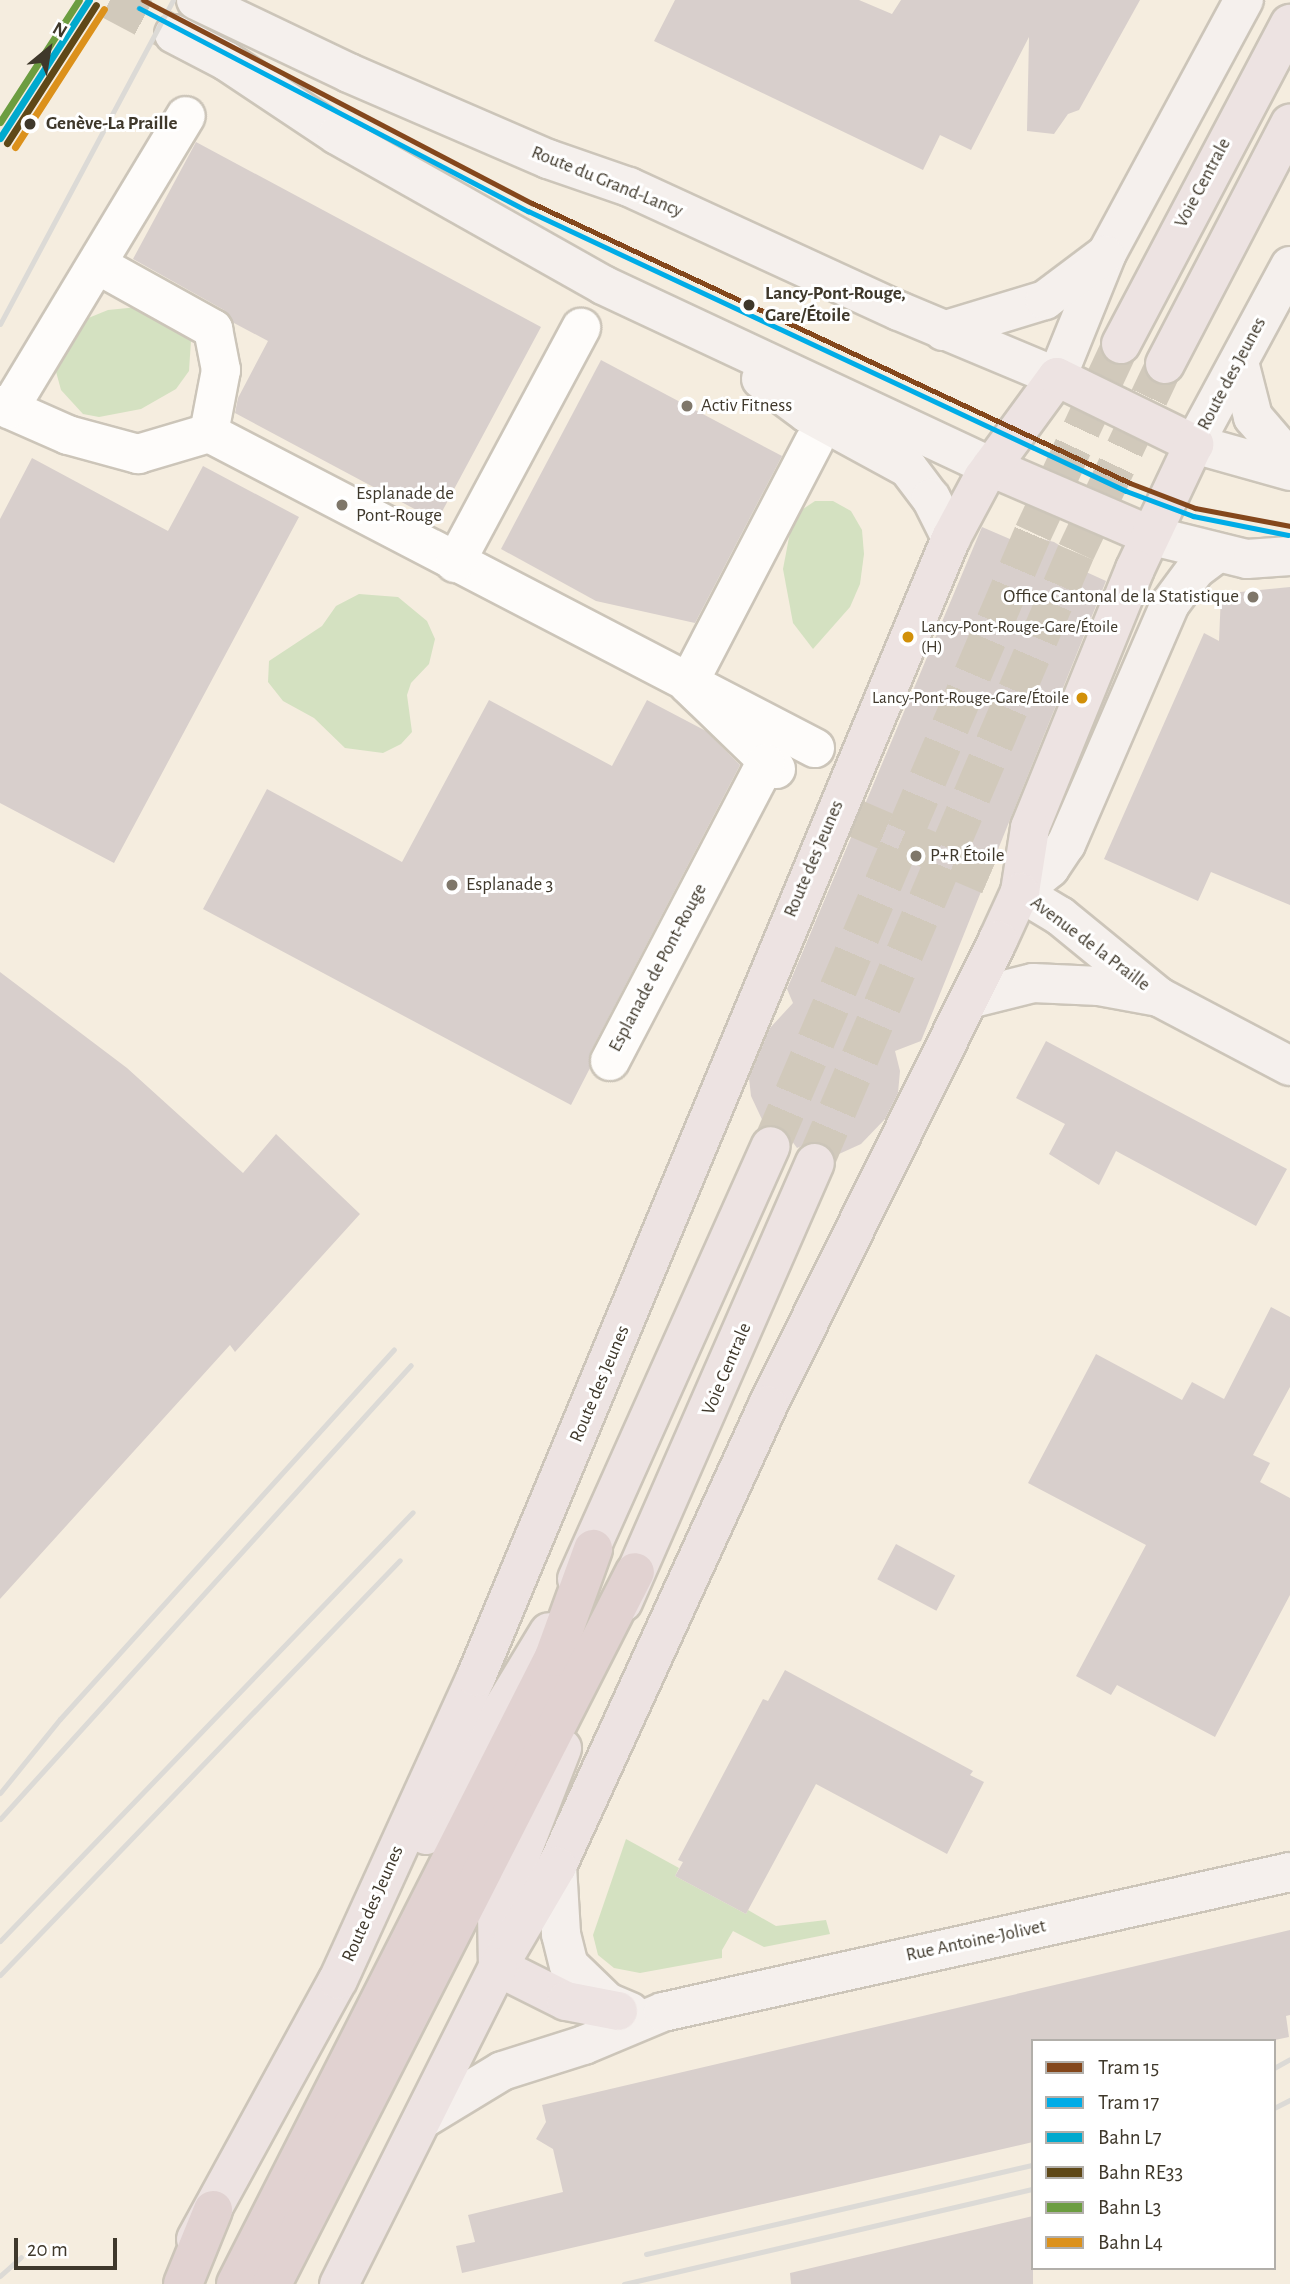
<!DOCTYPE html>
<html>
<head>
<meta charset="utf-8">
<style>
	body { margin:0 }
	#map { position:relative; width:1290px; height:2284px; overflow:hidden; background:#f5eddf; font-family:"Alegreya Sans",sans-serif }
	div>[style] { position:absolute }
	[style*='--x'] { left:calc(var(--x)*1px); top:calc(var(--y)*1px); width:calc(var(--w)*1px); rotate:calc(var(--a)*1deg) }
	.green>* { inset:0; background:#d4e1c1 }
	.building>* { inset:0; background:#d8cfcc; transform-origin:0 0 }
	.secondary-tunnel>* { height:38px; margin-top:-19px; transform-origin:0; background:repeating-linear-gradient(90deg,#d1c9bb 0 38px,transparent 0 57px) }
	.primary-tunnel>* { height:38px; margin-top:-19px; transform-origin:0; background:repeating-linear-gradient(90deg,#d1c9bb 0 38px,transparent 0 57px) }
	.roads { filter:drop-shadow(2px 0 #ccc5b9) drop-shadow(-2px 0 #ccc5b9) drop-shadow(0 2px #ccc5b9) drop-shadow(0 -2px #ccc5b9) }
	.street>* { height:38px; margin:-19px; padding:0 19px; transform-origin:19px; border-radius:19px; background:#fefcfa }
	.secondary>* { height:38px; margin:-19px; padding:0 19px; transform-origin:19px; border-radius:19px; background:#f5f0ed }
	.primary>* { height:38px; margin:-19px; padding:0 19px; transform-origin:19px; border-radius:19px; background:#ede3e2 }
	.highway>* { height:38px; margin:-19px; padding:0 19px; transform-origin:19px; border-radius:19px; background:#e1d2d1 }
	.rail>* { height:5px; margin:-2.5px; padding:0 2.5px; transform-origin:2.5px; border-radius:2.5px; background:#dcdad6 }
	.rail-1>* { height:7px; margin:-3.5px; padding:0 3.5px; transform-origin:3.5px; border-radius:3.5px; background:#00a9ce }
	.rail-2>* { height:7px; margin:-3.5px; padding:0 3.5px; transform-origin:3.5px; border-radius:3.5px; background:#5f4817 }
	.rail-3>* { height:7px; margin:-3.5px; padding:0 3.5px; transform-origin:3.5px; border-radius:3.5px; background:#6c9d40 }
	.rail-4>* { height:7px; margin:-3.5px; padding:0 3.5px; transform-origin:3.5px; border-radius:3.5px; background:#dc911b }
	.tram-1>* { height:5px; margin:-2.5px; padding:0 2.5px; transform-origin:2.5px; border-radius:2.5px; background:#84471c }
	.tram-2>* { height:5px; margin:-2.5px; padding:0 2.5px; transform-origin:2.5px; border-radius:2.5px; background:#00ace7 }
	.dots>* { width:19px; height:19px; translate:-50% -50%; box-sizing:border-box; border:4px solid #fff; border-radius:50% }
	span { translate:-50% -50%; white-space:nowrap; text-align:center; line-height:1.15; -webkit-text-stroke:6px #fff; paint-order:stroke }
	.bus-label { font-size:17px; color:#3f382b }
	.left { translate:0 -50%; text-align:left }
	.right { translate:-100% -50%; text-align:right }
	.stop-label { font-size:19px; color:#3f382b; font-weight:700 }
	.street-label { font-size:19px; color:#3f382b }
	.poi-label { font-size:19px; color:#3f382b }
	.legend { position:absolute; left:1031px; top:2039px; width:245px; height:231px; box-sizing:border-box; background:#fff; border:2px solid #b2afaa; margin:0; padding:9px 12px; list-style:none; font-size:21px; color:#3f382b }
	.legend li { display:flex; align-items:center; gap:14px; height:35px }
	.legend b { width:35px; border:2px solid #b2afaa }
	.north { position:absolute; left:14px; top:14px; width:70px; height:70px; -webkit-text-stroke:5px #fff; paint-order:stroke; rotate:30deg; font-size:19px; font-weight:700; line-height:28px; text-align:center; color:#3f382b }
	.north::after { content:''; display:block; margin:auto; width:24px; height:32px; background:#3f382b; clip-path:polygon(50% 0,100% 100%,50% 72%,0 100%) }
	.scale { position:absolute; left:14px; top:2238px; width:103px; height:32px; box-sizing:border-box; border:4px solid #3f382b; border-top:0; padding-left:9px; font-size:21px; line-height:24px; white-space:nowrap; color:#3f382b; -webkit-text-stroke:5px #fff; paint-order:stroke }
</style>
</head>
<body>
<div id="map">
	<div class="green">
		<i style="clip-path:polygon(138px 307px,180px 325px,191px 340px,189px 371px,176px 389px,141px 409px,99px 417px,83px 414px,61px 390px,55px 368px,81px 321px,108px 310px)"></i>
		<i style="clip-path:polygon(815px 501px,833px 501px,851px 511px,862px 530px,864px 554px,860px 584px,850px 607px,813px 649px,793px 623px,783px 569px,791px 527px,800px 511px)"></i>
		<i style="clip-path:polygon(359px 594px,398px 597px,427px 621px,435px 639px,429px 664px,411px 683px,407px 695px,412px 732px,401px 744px,383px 753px,345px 748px,314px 718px,283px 701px,268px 682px,269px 661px,322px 626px,336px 606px)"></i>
		<i style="clip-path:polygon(626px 1839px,679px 1868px,675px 1876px,746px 1914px,748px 1910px,776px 1926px,826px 1920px,830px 1934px,764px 1947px,733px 1931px,722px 1950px,722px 1958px,640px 1973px,614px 1968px,598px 1955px,593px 1935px)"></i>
	</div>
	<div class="building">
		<i style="clip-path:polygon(675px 0,859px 0,892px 14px,901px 0,1140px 0,1079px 110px,1068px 114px,1054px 134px,1027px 131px,1029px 37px,971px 150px,940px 135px,923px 170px,654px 41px)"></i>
		<i style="clip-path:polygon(196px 142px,541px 327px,437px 521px,235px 413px,238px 398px,268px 341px,234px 323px,224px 310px,133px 259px)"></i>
		<i style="clip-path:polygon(601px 360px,782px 456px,695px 623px,596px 601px,501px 549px)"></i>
		<i style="clip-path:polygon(32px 458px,168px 531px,203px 466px,299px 517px,114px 863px,0 803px,0 519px)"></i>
		<i style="clip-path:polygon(982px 527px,1033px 549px,1039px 538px,1054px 542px,1067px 550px,1062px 561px,1106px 581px,921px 1041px,895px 1051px,900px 1071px,898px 1093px,885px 1119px,861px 1144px,839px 1154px,813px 1141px,797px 1148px,781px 1126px,765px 1126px,751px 1096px,749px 1078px,770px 1028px,793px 1003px,787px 989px)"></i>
		<i style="clip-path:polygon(1290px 587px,1290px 905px,1211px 872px,1198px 901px,1104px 859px,1204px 633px,1219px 641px,1221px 594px)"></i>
		<i style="clip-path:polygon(489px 700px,612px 766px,647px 700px,706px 731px,740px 765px,591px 1051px,590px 1068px,571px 1105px,203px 909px,267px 789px,402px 862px)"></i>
		<i style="clip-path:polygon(0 972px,127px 1068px,243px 1173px,276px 1134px,360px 1214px,235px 1352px,230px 1345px,0 1599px)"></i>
		<i style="clip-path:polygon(1046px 1041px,1287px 1169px,1256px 1226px,1116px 1151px,1099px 1185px,1049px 1154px,1065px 1124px,1016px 1098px)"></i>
		<i style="clip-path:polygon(1271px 1307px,1290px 1317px,1290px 1387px,1253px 1455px,1270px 1463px,1260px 1482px,1290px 1498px,1290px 1595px,1215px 1737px,1117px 1685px,1111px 1695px,1076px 1676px,1146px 1545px,1028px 1483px,1096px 1354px,1182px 1400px,1192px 1382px,1224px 1399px)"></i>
		<i style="left:896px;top:1544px;width:67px;height:40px;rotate:28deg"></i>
		<i style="clip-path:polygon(785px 1670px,973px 1771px,970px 1775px,984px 1782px,947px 1854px,816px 1784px,746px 1914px,675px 1876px,683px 1862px,678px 1860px,763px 1699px,768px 1701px)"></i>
		<i style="clip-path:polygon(1290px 1930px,1290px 2015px,1286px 2016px,1289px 2037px,1270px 2041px,1033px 2041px,1033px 2142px,462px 2273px,456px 2246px,475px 2242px,468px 2215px,563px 2192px,553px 2149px,536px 2139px,546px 2122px,542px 2105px)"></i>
		<i style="clip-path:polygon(1033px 2216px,1033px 2284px,791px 2284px,790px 2273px)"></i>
	</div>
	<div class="secondary-tunnel">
		<i style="--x:110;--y:0;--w:72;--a:28"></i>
	</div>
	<div class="primary-tunnel">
		<i style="--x:850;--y:816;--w:152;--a:23.2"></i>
		<i style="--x:771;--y:1146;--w:667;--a:-66.86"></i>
		<i style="--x:1033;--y:533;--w:208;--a:-65"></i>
		<i style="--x:815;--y:1163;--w:664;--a:-66.87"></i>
		<i style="--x:1076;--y:552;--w:208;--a:-64.7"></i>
	</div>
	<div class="roads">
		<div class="street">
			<i style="--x:98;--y:265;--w:132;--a:29.1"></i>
			<i style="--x:213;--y:329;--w:42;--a:79"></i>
			<i style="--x:221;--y:370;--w:64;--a:100.8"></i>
			<i style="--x:0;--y:405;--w:74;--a:23.8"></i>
			<i style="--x:68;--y:435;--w:73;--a:15.2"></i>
			<i style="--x:138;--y:454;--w:74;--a:-16.5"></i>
			<i style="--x:209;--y:433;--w:683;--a:27.47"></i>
			<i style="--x:9;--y:409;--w:342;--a:-58.9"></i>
			<i style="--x:455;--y:563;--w:267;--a:-61.8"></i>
			<i style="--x:776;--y:769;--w:122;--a:-136"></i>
			<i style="--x:688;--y:684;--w:273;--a:-62.5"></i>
			<i style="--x:610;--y:1061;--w:336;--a:-62.4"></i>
		</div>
		<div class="secondary">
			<i style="--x:196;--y:0;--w:170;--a:25.5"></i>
			<i style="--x:349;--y:73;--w:217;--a:23.4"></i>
			<i style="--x:548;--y:159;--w:86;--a:19.1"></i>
			<i style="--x:629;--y:187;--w:297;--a:24.7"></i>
			<i style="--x:899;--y:311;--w:171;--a:22.7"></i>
			<i style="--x:1057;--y:377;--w:134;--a:-68"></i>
			<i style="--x:1107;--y:253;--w:288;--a:-61.6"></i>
			<i style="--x:174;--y:34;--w:59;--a:27.4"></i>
			<i style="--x:226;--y:61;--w:133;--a:33.7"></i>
			<i style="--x:337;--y:135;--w:305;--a:29.4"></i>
			<i style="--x:603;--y:285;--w:429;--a:25.1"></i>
			<i style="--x:1290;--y:266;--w:202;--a:118.3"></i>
			<i style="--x:1194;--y:444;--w:100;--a:15.7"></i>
			<i style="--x:943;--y:331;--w:107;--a:-16.9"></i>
			<i style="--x:1045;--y:300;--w:75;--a:-36.9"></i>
			<i style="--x:1239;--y:362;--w:57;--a:75.7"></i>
			<i style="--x:1253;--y:417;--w:57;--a:49.3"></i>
			<i style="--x:761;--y:379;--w:57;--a:36.5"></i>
			<i style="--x:807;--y:413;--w:115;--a:28.6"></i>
			<i style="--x:908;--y:468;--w:38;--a:53"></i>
			<i style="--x:931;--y:498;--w:45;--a:63.4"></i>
			<i style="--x:1149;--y:535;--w:101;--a:13.8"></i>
			<i style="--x:1247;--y:559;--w:43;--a:-4"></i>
			<i style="--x:1216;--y:554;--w:26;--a:143"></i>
			<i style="--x:1195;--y:570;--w:42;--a:126.3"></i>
			<i style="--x:1170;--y:604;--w:262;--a:113.4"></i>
			<i style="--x:1066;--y:844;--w:29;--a:124"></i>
			<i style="--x:1050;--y:868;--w:38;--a:141"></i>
			<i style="--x:1020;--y:892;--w:47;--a:31"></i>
			<i style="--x:1060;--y:916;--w:128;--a:39.3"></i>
			<i style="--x:1159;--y:997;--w:148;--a:27.8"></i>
			<i style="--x:969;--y:999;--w:66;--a:-14"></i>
			<i style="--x:1033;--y:983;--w:66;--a:2.6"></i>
			<i style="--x:1099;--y:986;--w:61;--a:10.4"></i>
			<i style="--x:557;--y:1866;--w:68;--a:86.6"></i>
			<i style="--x:561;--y:1934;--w:32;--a:76"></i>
			<i style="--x:569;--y:1965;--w:53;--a:44.2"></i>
			<i style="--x:607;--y:2002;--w:25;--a:23"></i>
			<i style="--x:423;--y:2119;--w:92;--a:-31.3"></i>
			<i style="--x:502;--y:2071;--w:86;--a:-17.6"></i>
			<i style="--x:584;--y:2045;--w:86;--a:-22.7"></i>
			<i style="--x:663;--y:2012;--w:642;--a:-12.59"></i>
		</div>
		<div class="primary">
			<i style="--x:1121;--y:344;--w:362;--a:-62.2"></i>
			<i style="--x:1165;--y:364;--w:271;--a:-62.5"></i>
			<i style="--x:991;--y:467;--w:172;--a:23.3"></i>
			<i style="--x:577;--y:1579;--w:474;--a:-65.9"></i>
			<i style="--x:623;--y:1602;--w:479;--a:-66.4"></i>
			<i style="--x:426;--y:1835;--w:237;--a:-58.8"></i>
			<i style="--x:498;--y:1967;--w:51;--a:-91.1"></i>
			<i style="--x:497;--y:1916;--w:180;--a:-68.8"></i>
			<i style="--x:498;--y:1967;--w:76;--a:26.6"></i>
			<i style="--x:566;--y:2001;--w:53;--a:10.9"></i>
			<i style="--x:196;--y:2239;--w:295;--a:-61.3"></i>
			<i style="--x:338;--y:1980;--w:333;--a:-65.5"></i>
			<i style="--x:476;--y:1677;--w:1234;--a:-67.36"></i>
			<i style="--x:951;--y:538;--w:68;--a:-61.9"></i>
			<i style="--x:983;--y:478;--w:125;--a:-53.8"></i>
			<i style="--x:1057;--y:377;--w:153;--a:26.1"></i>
			<i style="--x:1194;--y:444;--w:138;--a:115.3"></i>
			<i style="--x:1135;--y:569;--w:279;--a:112.1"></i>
			<i style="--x:1030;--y:828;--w:65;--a:98.9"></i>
			<i style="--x:1020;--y:892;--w:53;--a:114.6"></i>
			<i style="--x:998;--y:940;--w:519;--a:116.32"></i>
			<i style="--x:768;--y:1405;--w:507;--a:114.59"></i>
			<i style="--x:557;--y:1866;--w:117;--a:120.3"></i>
			<i style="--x:498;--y:1967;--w:355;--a:116.6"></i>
		</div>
		<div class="highway">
			<i style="--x:183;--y:2284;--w:80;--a:-67.9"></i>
			<i style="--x:236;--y:2284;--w:703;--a:-63.11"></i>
			<i style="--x:554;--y:1657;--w:115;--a:-70.1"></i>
			<i style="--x:272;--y:2284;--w:799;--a:-62.99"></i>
		</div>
	</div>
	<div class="rail">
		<i style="--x:0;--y:324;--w:367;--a:-61.9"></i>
		<i style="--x:0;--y:1793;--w:95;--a:-51"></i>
		<i style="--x:60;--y:1719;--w:498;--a:-47.9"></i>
		<i style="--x:0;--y:1819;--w:612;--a:-47.85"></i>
		<i style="--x:0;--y:1941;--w:595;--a:-46.09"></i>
		<i style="--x:0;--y:1975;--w:576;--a:-46.05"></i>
		<i style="--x:1274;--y:2068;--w:18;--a:-29"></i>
		<i style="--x:1274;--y:2108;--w:18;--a:-27"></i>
		<i style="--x:646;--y:2254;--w:397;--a:-13"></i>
		<i style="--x:0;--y:2276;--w:28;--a:-42"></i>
		<i style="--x:624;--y:2284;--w:420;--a:-13.1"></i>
	</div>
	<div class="rail-1">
		<i style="--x:0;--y:138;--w:164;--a:-57.2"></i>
	</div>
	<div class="rail-2">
		<i style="--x:7;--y:143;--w:164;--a:-57.2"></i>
	</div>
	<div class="rail-3">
		<i style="--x:0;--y:122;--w:145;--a:-57.1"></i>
	</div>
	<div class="rail-4">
		<i style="--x:15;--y:147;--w:164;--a:-57.2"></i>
	</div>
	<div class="tram-1">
		<i style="--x:143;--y:0;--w:439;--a:27.6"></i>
		<i style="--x:532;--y:203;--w:660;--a:25.09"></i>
		<i style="--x:1130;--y:483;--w:70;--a:21"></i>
		<i style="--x:1195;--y:508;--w:97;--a:10.7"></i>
	</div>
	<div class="tram-2">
		<i style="--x:139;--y:8;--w:439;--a:27.6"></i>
		<i style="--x:528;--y:211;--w:660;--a:25.09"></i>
		<i style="--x:1126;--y:491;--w:72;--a:20.5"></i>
		<i style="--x:1193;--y:516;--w:97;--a:11.3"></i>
	</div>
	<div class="dots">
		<i style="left:30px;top:124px;background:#3f382b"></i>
		<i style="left:749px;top:305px;background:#3f382b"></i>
		<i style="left:687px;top:406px;background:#7f776a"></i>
		<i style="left:342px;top:505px;background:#7f776a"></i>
		<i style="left:1253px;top:597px;background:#7f776a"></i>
		<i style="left:908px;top:637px;background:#d29009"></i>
		<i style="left:1082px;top:698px;background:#d29009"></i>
		<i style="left:916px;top:856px;background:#7f776a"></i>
		<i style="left:452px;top:885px;background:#7f776a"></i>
	</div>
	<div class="bus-label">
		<span class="left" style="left:921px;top:637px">Lancy-Pont-Rouge-Gare/Étoile<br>(H)</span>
		<span class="right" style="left:1069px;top:698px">Lancy-Pont-Rouge-Gare/Étoile</span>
	</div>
	<div class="stop-label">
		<span class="left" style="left:46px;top:124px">Genève-La Praille</span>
		<span class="left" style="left:765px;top:305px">Lancy-Pont-Rouge,<br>Gare/Étoile</span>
	</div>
	<div class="street-label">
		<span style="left:607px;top:182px;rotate:22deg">Route du Grand-Lancy</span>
		<span style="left:1203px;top:183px;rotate:-62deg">Voie Centrale</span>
		<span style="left:1232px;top:374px;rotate:-62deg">Route des Jeunes</span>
		<span style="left:814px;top:859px;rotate:-67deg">Route des Jeunes</span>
		<span style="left:1090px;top:944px;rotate:37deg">Avenue de la Praille</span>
		<span style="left:658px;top:968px;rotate:-62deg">Esplanade de Pont-Rouge</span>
		<span style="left:727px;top:1369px;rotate:-67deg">Voie Centrale</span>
		<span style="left:600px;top:1384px;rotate:-67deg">Route des Jeunes</span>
		<span style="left:373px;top:1904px;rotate:-66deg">Route des Jeunes</span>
		<span style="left:976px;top:1941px;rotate:-12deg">Rue Antoine-Jolivet</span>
	</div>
	<div class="poi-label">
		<span class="left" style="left:701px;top:406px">Activ Fitness</span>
		<span class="left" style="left:356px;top:505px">Esplanade de<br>Pont-Rouge</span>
		<span class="right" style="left:1239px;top:597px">Office Cantonal de la Statistique</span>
		<span class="left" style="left:930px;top:856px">P+R Étoile</span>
		<span class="left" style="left:466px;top:885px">Esplanade 3</span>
	</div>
	<ul class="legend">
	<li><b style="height:9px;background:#84471c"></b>Tram 15</li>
	<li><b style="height:9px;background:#00ace7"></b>Tram 17</li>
	<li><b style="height:9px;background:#00a9ce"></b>Bahn L7</li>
	<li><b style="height:9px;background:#5f4817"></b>Bahn RE33</li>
	<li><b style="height:9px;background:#6c9d40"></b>Bahn L3</li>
	<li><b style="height:9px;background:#dc911b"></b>Bahn L4</li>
	</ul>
	<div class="north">N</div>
	<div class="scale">20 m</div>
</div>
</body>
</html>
